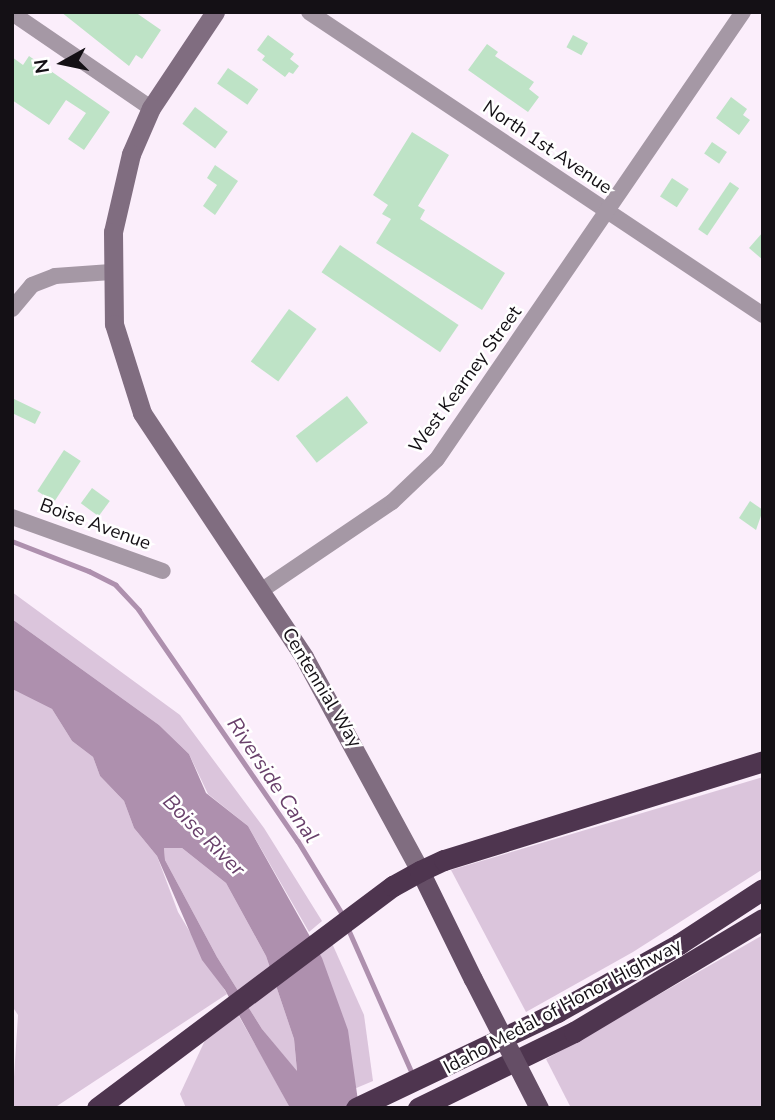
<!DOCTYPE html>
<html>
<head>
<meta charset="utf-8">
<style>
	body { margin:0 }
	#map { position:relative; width:775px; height:1120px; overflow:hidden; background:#fbeefb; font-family:"Nunito Sans",sans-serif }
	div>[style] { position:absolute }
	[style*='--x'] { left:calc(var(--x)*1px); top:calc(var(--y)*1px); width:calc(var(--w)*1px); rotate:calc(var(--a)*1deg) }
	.green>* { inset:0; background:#dbc5dc }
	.water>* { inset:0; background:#ae90ae }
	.stream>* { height:4.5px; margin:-2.25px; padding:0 2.25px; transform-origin:2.25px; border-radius:2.25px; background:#ae90ae }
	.building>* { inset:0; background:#bee3c6; transform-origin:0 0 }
	.minor>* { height:16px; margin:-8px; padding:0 8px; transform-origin:8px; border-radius:8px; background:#a598a5 }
	.secondary>* { height:19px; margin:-9.5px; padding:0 9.5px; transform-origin:9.5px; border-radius:9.5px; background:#806d80 }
	.primary>* { height:19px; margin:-9.5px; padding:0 9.5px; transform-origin:9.5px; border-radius:9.5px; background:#654e66 }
	.motorway>* { height:21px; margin:-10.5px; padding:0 10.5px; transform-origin:10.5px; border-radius:10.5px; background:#4e354f }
	.primary-bridge>* { height:19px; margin:-9.5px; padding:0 9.5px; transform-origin:9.5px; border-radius:9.5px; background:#654e66 }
	span { translate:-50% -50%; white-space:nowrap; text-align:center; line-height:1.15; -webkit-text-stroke:5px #fff; paint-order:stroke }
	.street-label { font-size:19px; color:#141015 }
	.water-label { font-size:21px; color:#69406b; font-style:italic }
	.frame { position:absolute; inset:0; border:14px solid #141015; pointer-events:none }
	.north { position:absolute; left:28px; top:28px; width:70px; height:70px; -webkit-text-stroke:5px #fff; paint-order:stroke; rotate:261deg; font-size:19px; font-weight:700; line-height:28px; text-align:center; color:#141015 }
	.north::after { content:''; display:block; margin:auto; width:24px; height:32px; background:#141015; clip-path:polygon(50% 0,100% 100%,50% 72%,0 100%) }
</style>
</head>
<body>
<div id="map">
	<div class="green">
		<i style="clip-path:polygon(12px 592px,180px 715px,264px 828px,322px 921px,309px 932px,248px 826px,208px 794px,189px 754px,159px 725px,12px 619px)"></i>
		<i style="clip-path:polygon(12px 689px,52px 709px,72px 741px,93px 757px,100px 776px,124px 801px,134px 828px,157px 856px,178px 912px,227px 994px,54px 1108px,12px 1108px,18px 1015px,12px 1006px)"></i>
		<i style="clip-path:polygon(763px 777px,763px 869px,633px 952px,526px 1012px,451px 870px)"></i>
		<i style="clip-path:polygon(164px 848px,182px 848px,226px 883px,266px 956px,294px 1039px,297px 1072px,262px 1029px,217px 957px,165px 860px)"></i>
		<i style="clip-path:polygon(763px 935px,763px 1108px,571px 1108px,546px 1059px)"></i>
		<i style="clip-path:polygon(331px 941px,364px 1015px,373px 1081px,354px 1089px,318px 950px)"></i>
		<i style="clip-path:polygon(237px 1013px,267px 1065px,290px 1108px,186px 1108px,180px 1094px,207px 1036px)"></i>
	</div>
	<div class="water">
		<i style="clip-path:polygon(evenodd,12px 619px,159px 725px,189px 754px,206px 793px,248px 826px,322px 958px,348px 1030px,359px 1108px,290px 1108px,225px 990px,202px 960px,157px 856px,134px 828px,124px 801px,100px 776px,93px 757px,72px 741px,52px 709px,12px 689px,12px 619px,164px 848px,182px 848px,226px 883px,266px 956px,294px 1039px,297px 1071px,262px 1029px,217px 957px,165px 860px,164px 848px)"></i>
	</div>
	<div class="stream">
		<i style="--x:12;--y:541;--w:83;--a:21.3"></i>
		<i style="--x:89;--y:571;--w:30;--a:27"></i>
		<i style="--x:116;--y:585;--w:34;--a:47"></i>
		<i style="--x:139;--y:610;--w:280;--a:55.5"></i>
		<i style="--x:298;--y:841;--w:87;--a:58.7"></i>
		<i style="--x:347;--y:926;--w:163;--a:66.1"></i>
	</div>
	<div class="building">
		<i style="clip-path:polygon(61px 12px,135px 12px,161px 30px,142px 59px,136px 55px,129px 66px)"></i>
		<i style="clip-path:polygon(268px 35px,294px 54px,290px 59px,299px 66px,293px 74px,289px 72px,285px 77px,262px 60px,265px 56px,257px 50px)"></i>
		<i style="left:573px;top:35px;width:17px;height:14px;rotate:28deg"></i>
		<i style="clip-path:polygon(487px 44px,498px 52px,495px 56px,534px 82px,529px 89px,539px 97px,528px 112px,468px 70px)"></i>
		<i style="clip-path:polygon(29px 56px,110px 112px,84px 150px,68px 139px,86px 113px,66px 100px,49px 125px,12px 100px,12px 57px,23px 65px)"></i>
		<i style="left:228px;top:68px;width:37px;height:19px;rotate:35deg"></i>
		<i style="clip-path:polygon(731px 97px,747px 109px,743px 115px,750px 120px,739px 135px,716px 118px)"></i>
		<i style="left:195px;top:107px;width:41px;height:21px;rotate:37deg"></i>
		<i style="clip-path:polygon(412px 132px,449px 155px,418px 206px,425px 210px,420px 219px,505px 273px,482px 310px,376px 243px,391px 219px,382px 214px,388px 205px,373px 195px)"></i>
		<i style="left:712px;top:142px;width:18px;height:14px;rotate:34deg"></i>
		<i style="clip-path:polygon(215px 165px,238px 181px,215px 215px,203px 206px,217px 185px,207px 178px)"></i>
		<i style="left:672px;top:178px;width:20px;height:22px;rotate:33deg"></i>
		<i style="left:730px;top:182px;width:11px;height:57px;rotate:34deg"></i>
		<i style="clip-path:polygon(763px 232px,763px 260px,749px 248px)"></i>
		<i style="left:340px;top:245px;width:143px;height:33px;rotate:34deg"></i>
		<i style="left:289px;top:309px;width:34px;height:65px;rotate:36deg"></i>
		<i style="left:347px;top:396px;width:34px;height:65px;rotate:52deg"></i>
		<i style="clip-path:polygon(12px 398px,41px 412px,35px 424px,12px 413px)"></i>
		<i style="left:64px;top:450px;width:20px;height:49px;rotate:33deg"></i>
		<i style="left:92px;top:488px;width:22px;height:19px;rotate:36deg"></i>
		<i style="clip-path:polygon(750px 501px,763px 510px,756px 530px,739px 518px)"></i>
	</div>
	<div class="minor">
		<i style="--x:309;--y:12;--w:546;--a:33.72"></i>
		<i style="--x:12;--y:13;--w:168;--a:34.4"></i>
		<i style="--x:12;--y:309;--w:31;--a:-50"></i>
		<i style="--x:32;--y:285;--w:25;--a:-21"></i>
		<i style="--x:55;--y:276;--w:56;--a:-4.1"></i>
		<i style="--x:12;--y:517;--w:160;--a:19.7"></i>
		<i style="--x:262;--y:590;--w:157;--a:-34.1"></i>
		<i style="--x:392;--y:502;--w:62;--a:-43.7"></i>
		<i style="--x:437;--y:459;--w:542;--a:-55.61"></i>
	</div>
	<div class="secondary">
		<i style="--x:215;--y:12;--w:115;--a:123.7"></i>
		<i style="--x:151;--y:108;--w:50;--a:113.5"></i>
		<i style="--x:131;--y:154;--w:80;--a:103"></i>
		<i style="--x:113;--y:232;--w:92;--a:89.4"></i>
		<i style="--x:114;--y:324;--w:93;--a:72.5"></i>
		<i style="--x:142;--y:413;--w:293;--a:56.4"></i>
		<i style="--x:304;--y:657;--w:243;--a:61.5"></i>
	</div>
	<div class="primary">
		<i style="--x:420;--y:871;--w:120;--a:63.9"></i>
	</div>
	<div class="motorway">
		<i style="--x:97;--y:1108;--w:370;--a:-36.9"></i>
		<i style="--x:393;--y:886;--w:31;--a:-29"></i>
		<i style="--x:420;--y:871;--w:26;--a:-25"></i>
		<i style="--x:444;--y:860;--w:334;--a:-17.2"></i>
		<i style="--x:356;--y:1108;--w:223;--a:-25.5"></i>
		<i style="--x:557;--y:1012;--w:140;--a:-29.1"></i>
		<i style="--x:679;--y:944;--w:100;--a:-33.2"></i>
		<i style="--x:418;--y:1108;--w:174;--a:-26"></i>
		<i style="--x:574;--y:1032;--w:220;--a:-30.9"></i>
	</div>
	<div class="primary-bridge">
		<i style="--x:473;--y:979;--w:145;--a:62.9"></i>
	</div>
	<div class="street-label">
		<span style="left:547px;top:148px;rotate:34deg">North 1st Avenue</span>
		<span style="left:466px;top:380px;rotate:-54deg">West Kearney Street</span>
		<span style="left:95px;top:525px;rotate:20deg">Boise Avenue</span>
		<span style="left:321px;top:688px;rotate:59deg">Centennial Way</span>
		<span style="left:563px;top:1007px;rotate:-28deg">Idaho Medal of Honor Highway</span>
	</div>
	<div class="water-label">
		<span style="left:273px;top:780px;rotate:56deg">Riverside Canal</span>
		<span style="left:204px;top:835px;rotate:45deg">Boise River</span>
	</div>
	<div class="frame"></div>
	<div class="north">N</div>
</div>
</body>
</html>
